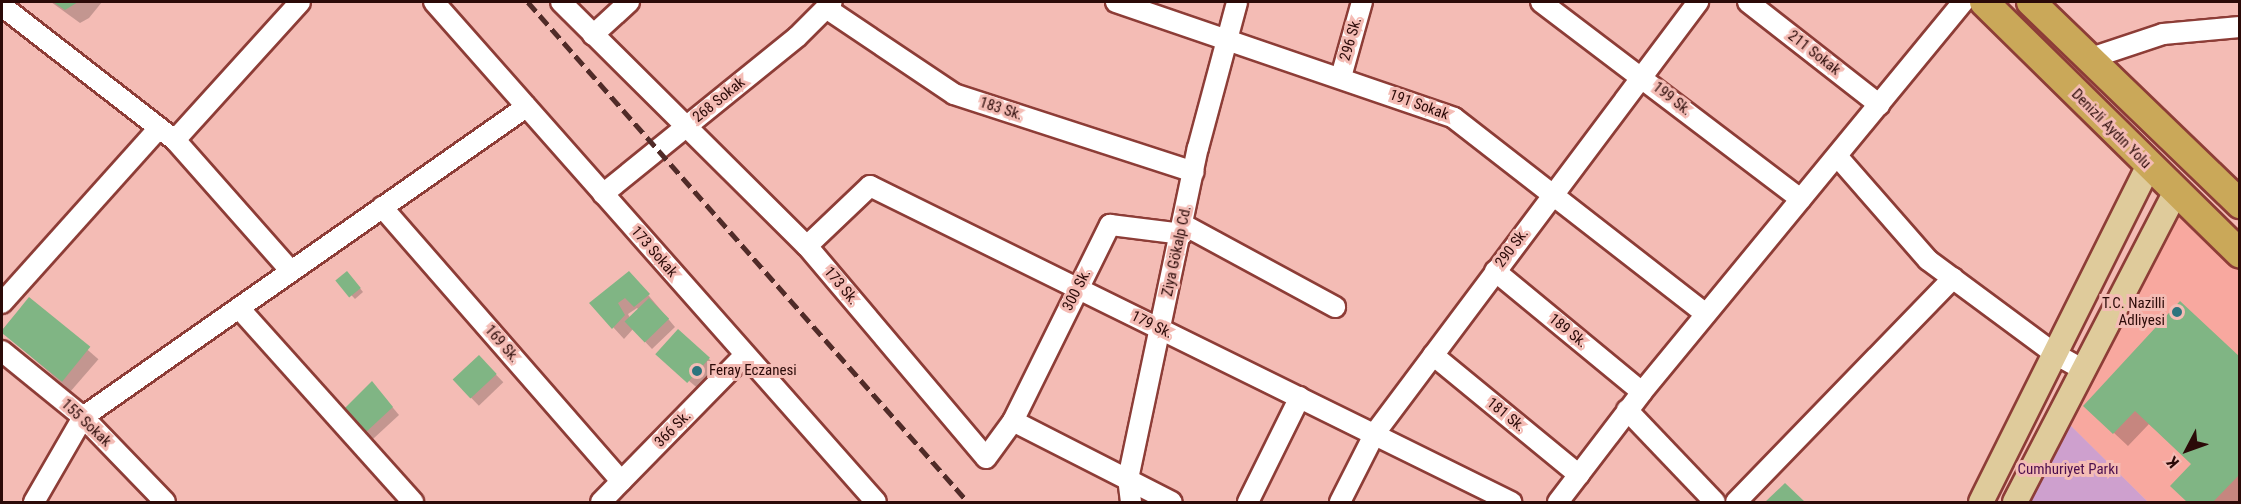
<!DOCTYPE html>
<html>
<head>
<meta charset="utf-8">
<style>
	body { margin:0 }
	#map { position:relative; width:2241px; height:504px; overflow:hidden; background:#f4bcb5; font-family:"Roboto Condensed",sans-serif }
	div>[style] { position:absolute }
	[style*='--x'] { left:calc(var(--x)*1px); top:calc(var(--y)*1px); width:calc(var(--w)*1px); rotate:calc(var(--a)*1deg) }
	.built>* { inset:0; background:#f8a89f }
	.green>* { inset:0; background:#cea0ce }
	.shadow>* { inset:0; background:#0003; transform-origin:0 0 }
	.building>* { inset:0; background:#80b584; transform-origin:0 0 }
	.roads { filter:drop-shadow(2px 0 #8d3d37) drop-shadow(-2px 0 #8d3d37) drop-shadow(0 2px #8d3d37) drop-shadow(0 -2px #8d3d37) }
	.minor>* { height:20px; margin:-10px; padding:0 10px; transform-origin:10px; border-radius:10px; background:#fff }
	.major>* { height:24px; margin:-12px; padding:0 12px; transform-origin:12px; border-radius:12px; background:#dfcb9b }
	.highway>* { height:28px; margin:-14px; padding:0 14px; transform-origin:14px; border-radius:14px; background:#caa859 }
	.rail>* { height:4.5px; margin-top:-2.25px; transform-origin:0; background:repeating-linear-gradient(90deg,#502b28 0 12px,transparent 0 18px) }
	.dots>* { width:16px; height:16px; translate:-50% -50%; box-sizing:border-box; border:3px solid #f4bcb5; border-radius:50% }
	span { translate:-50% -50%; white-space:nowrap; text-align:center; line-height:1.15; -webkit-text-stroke:6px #f4bcb5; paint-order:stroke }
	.street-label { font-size:15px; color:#2b0a08 }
	.poi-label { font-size:15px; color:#2b0a08 }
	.right { translate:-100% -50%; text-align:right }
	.left { translate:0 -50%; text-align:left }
	.park-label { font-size:15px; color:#4c0f4e }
	.frame { position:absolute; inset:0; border:3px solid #2b0a08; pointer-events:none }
	.north { position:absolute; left:2157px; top:420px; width:60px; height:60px; -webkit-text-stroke:4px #f4bcb5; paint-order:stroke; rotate:229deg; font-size:16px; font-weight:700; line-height:24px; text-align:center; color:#2b0a08 }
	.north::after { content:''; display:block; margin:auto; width:21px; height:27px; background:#2b0a08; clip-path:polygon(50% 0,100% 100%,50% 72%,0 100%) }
</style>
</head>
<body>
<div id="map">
	<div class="built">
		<i style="clip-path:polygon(2175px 193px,2239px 254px,2239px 502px,2148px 502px,2060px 415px)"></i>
	</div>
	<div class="green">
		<i style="clip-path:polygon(2060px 415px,2148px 502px,2015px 502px)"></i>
	</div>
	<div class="shadow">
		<i style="clip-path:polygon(51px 2px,102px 2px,89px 18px,80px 23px)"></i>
		<i style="clip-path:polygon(350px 276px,363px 292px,355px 299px,338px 281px)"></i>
		<i style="clip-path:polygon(evenodd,639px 284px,675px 327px,652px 349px,633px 329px,624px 339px,591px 303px,639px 284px,637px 308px,639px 310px,630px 318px,628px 314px,637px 308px)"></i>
		<i style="left:29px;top:299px;width:92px;height:42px;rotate:41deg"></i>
		<i style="clip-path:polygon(656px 353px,709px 359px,720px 370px,701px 391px)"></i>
		<i style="left:479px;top:357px;width:35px;height:34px;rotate:46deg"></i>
		<i style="clip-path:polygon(2240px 359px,2239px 502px,2188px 502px,2172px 486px,2193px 464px,2149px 424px,2128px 446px,2099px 419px)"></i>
		<i style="clip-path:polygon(379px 391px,399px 415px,373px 439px,366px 432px)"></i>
	</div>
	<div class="building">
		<i style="clip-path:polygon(53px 2px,78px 2px,65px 10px)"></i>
		<i style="left:347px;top:271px;width:22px;height:15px;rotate:51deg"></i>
		<i style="clip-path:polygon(629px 271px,650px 294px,634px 307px,625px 298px,618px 303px,625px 315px,612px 329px,589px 303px)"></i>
		<i style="left:29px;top:297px;width:79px;height:45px;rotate:39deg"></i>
		<i style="left:649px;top:298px;width:29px;height:34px;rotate:46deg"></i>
		<i style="clip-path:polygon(2180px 301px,2240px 357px,2240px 474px,2213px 502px,2187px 502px,2170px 486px,2191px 464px,2135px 411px,2113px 434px,2083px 406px)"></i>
		<i style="left:678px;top:329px;width:43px;height:34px;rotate:42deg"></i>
		<i style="left:479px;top:355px;width:26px;height:36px;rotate:47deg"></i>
		<i style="clip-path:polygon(372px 381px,393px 407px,365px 433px,345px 408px)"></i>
		<i style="clip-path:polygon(1785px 483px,1805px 502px,1765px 502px)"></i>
	</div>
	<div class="roads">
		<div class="minor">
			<i style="--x:434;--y:2;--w:667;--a:48.52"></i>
			<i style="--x:561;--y:2;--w:346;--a:44.8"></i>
			<i style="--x:807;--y:246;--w:277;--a:49.8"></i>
			<i style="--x:986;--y:458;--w:46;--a:-53.9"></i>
			<i style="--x:1013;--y:421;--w:178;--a:27"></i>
			<i style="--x:1116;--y:2;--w:357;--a:18.9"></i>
			<i style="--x:1454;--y:118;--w:319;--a:37.9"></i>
			<i style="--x:1541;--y:2;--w:326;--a:37.2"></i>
			<i style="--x:1748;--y:2;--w:167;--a:38"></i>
			<i style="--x:2;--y:6;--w:219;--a:37.8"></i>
			<i style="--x:175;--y:140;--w:175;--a:48.5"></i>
			<i style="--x:826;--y:8;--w:154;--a:33.9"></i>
			<i style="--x:954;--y:94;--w:252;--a:18"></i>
			<i style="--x:593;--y:35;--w:49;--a:-42.5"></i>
			<i style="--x:2091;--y:58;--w:76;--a:-18.4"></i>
			<i style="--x:2163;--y:34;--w:77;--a:-5.2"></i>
			<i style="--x:1341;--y:77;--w:78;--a:-74.4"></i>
			<i style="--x:175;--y:140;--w:186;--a:-47.8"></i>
			<i style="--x:1837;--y:156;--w:138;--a:48.8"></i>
			<i style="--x:1928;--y:260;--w:158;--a:36.5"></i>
			<i style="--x:2055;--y:354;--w:33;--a:29"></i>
			<i style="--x:603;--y:194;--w:250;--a:-39"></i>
			<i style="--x:797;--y:37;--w:49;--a:-45"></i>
			<i style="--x:382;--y:207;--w:364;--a:48.9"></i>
			<i style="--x:1184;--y:225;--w:172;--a:28.5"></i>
			<i style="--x:807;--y:246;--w:87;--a:-43.6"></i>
			<i style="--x:870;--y:186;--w:715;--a:26.24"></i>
			<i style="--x:1495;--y:271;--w:190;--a:39.5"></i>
			<i style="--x:2;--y:303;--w:235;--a:-48.1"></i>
			<i style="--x:239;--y:308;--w:261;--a:48.1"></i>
			<i style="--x:2;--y:351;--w:104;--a:39.2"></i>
			<i style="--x:83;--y:417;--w:118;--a:46"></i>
			<i style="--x:1433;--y:355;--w:189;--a:39.4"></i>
			<i style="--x:1627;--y:410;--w:127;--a:46.3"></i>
			<i style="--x:1013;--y:421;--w:219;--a:-63.7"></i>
			<i style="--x:1110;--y:225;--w:73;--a:7.1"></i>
			<i style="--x:34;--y:502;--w:98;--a:-60"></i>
			<i style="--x:83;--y:417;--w:541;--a:-34.98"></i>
			<i style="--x:601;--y:502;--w:206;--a:-45.6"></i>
			<i style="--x:1131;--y:502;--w:23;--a:-97"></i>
			<i style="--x:1128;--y:479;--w:338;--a:-78.1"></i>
			<i style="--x:1198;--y:148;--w:151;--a:-75"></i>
			<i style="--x:1248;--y:502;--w:117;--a:-63.7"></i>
			<i style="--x:1340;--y:502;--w:77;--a:-63.1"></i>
			<i style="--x:1375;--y:433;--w:539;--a:-53.15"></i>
			<i style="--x:1558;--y:502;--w:138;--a:-52.6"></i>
			<i style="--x:1642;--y:392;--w:505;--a:-50.54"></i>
			<i style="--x:1736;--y:502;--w:312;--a:-45.9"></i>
		</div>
		<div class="major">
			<i style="--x:1981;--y:502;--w:374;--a:-63.5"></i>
			<i style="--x:2015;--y:502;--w:348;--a:-62.6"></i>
		</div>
		<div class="highway">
			<i style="--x:1984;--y:2;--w:359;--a:44.5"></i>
			<i style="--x:2031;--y:2;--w:291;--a:44"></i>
		</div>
	</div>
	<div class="rail">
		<i style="--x:528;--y:2;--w:666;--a:48.65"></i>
	</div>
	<div class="dots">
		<i style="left:2177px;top:312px;background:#2c747d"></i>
		<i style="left:697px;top:371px;background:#2c747d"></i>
	</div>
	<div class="street-label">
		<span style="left:1351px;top:39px;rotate:-74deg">296 Sk.</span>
		<span style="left:1814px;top:53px;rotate:38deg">211 Sokak</span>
		<span style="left:1672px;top:99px;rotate:38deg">199 Sk.</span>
		<span style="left:719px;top:100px;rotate:-39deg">268 Sokak</span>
		<span style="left:1419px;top:105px;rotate:20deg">191 Sokak</span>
		<span style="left:1001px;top:109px;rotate:18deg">183 Sk.</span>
		<span style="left:2111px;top:129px;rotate:45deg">Denizli Aydın Yolu</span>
		<span style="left:1512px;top:248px;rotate:-53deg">290 Sk.</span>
		<span style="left:1177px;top:251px;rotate:-78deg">Ziya Gökalp Cd.</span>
		<span style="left:654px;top:252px;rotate:49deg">173 Sokak</span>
		<span style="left:841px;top:286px;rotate:50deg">173 Sk.</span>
		<span style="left:1077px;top:290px;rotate:-63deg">300 Sk.</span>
		<span style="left:1152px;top:325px;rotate:26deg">179 Sk.</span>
		<span style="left:1568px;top:331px;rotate:39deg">189 Sk.</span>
		<span style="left:502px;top:344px;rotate:49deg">169 Sk.</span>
		<span style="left:1506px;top:415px;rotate:39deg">181 Sk.</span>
		<span style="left:86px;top:423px;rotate:43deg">155 Sokak</span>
		<span style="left:673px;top:429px;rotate:-45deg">366 Sk.</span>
	</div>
	<div class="poi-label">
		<span class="right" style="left:2165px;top:312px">T.C. Nazilli<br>Adliyesi</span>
		<span class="left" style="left:709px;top:371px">Feray Eczanesi</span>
	</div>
	<div class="park-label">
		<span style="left:2068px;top:470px">Cumhuriyet Parkı</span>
	</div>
	<div class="frame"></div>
	<div class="north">K</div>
</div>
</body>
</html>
